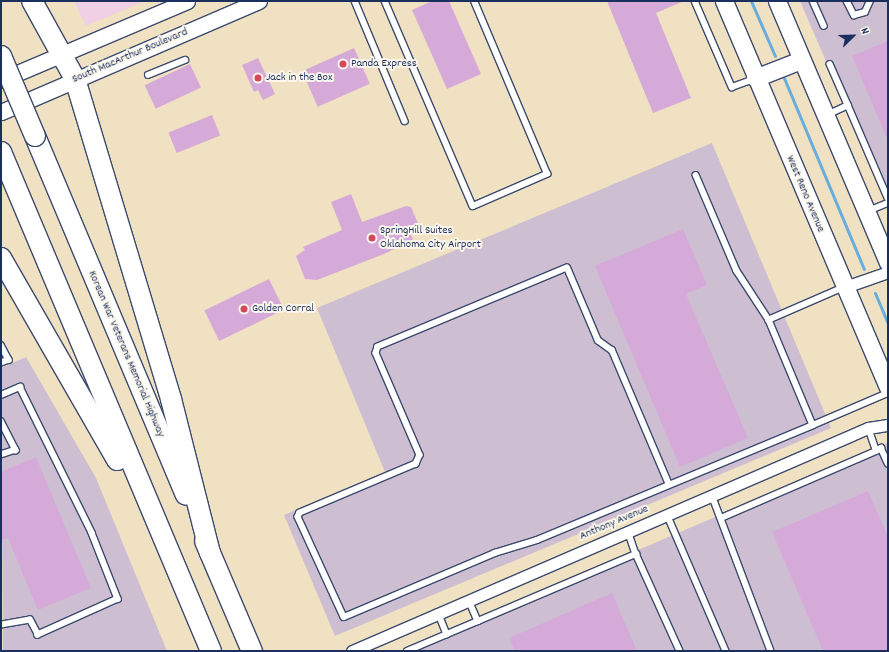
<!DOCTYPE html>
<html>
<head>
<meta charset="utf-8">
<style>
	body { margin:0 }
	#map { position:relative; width:889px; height:652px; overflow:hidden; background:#f0e1c2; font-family:Dekko,sans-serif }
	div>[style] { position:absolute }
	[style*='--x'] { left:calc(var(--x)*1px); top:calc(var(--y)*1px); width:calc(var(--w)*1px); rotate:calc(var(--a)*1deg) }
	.built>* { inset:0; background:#f0d0e5 }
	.industrial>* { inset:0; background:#cebed2 }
	.stream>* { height:3px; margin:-1.5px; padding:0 1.5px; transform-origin:1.5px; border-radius:1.5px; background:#67addd }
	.building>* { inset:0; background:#d6aad8; transform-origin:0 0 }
	.roads { filter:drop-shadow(1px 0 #3b4a6d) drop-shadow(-1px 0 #3b4a6d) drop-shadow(0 1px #3b4a6d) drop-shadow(0 -1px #3b4a6d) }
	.lane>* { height:5.5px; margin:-2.75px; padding:0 2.75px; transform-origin:2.75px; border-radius:2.75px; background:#fff }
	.street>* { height:11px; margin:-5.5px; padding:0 5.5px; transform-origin:5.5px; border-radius:5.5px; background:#fff }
	.secondary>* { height:15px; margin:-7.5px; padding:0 7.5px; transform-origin:7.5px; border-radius:7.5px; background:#fff }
	.primary>* { height:17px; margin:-8.5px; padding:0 8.5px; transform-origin:8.5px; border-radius:8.5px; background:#fff }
	.highway>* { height:20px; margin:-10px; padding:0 10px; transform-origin:10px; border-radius:10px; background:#fff }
	.bridges { filter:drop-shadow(1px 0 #3b4a6d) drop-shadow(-1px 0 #3b4a6d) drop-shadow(0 1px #3b4a6d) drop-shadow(0 -1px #3b4a6d) }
	.highway-bridge>* { height:20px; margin:-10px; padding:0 10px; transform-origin:10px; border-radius:10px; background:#fff }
	.dots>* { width:11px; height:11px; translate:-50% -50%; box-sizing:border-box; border:2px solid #fbf7ec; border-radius:50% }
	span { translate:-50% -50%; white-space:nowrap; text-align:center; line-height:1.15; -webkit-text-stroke:4px #fbf7ec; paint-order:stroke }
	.street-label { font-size:12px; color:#1b2f5e }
	.poi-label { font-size:12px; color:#1b2f5e }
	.left { translate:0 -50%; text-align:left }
	.frame { position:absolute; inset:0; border:2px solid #1b2f5e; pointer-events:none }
	.north { position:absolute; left:833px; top:16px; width:40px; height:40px; -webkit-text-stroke:3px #fbf7ec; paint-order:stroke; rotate:67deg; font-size:11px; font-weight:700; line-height:16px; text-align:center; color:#1b2f5e }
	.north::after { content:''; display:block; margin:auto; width:14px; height:18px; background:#1b2f5e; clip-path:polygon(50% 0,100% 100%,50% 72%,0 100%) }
</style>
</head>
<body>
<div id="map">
	<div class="built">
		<i style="clip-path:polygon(74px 1px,145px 1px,86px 26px)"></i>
	</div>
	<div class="industrial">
		<i style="clip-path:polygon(800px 1px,888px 1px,888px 205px)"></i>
		<i style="clip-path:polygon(712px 143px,831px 428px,335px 636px,284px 515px,385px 472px,317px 308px)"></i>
		<i style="clip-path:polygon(26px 357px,96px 478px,167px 651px,3px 651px,1px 368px)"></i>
		<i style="clip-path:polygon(888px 443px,888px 651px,402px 651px)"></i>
	</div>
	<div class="stream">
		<i style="--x:751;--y:1;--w:60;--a:66.4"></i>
		<i style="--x:784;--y:78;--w:207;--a:67.3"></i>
		<i style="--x:875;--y:293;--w:33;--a:67"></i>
	</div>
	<div class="building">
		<i style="clip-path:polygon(432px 1px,449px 1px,481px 74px,447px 89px,412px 10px)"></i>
		<i style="clip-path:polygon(607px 1px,684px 1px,656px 13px,691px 98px,653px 113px)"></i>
		<i style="clip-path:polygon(888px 41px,888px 141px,852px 56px)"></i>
		<i style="left:354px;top:48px;width:39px;height:57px;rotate:66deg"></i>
		<i style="clip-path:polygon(258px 58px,275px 94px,263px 100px,258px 90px,254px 92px,242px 65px)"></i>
		<i style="left:190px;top:64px;width:26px;height:50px;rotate:65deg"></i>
		<i style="left:212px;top:115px;width:22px;height:47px;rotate:68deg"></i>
		<i style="clip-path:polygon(351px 194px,362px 222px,406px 206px,411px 207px,420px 228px,411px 235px,413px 240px,384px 254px,317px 280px,305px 279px,296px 256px,305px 250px,303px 247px,342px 230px,331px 202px)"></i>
		<i style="clip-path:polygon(683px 229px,707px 285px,686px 294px,748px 438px,680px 467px,595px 266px)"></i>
		<i style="left:269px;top:279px;width:34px;height:72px;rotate:64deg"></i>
		<i style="clip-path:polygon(36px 457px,91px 588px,38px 610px,8px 538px,1px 540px,1px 472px)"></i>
		<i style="clip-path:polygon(868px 491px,888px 537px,888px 651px,823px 651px,772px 532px)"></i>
		<i style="clip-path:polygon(612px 593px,637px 651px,515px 651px,509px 638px)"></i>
	</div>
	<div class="roads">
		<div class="lane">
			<i style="--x:355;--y:1;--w:130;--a:67.4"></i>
			<i style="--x:385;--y:1;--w:223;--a:66.8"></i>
			<i style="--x:473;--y:206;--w:81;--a:-23.4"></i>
			<i style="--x:547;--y:174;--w:188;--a:-112.9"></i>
			<i style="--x:695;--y:1;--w:94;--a:66.7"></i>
			<i style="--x:732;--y:87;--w:23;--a:-20"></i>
			<i style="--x:813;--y:1;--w:27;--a:66"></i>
			<i style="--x:847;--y:1;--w:16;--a:63"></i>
			<i style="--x:854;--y:15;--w:11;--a:-15"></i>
			<i style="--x:865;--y:12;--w:12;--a:-66"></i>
			<i style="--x:830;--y:64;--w:45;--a:66.3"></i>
			<i style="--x:148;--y:75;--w:40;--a:-22"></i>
			<i style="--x:827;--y:115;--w:23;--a:-25"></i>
			<i style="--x:848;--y:105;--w:101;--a:66.7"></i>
			<i style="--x:696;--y:175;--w:104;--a:66.9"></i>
			<i style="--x:737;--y:271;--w:59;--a:56.9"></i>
			<i style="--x:868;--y:211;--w:22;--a:-22"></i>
			<i style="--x:843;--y:288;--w:81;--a:156.6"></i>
			<i style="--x:769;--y:320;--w:114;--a:67.3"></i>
			<i style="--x:813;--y:425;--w:82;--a:-23.1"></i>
			<i style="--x:1;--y:345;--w:17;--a:62"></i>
			<i style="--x:9;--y:360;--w:9;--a:159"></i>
			<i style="--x:1;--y:395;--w:21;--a:-23"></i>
			<i style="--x:20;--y:387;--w:163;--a:63.7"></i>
			<i style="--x:92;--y:533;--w:71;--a:68.5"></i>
			<i style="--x:118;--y:599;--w:88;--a:155.8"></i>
			<i style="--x:38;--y:635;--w:17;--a:-118"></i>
			<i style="--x:30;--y:620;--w:29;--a:170"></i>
			<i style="--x:1;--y:421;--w:33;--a:63"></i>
			<i style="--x:16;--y:450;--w:16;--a:162"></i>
			<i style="--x:876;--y:451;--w:6;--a:-31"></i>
			<i style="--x:881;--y:448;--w:17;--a:65"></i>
			<i style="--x:669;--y:485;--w:146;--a:-113"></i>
			<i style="--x:612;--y:351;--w:17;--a:-144"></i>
			<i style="--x:598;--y:341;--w:79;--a:-113"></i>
			<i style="--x:567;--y:268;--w:205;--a:157.3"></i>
			<i style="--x:378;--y:347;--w:6;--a:108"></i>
			<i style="--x:376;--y:353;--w:111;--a:66.7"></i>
			<i style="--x:420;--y:455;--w:10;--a:114"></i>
			<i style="--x:416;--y:464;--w:126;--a:157.1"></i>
			<i style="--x:300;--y:513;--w:4;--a:117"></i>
			<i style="--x:298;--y:517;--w:110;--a:65.3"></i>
			<i style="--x:344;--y:617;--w:164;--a:-23"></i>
			<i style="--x:495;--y:553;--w:44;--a:-17.2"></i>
			<i style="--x:537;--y:540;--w:299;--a:-22.6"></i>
			<i style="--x:712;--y:495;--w:167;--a:69.3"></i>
			<i style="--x:667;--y:514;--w:149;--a:66.7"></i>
			<i style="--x:721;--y:518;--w:169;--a:-23.4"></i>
			<i style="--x:876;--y:451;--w:24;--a:-109"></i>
			<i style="--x:628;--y:531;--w:24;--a:71"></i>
			<i style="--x:469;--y:600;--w:23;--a:67"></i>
			<i style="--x:478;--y:621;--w:172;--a:-23"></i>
			<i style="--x:636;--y:554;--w:107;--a:65.6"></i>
			<i style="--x:438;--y:612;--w:24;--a:68"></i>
			<i style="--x:407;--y:651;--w:77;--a:-22.9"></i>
		</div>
		<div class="street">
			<i style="--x:845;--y:287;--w:46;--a:-19.2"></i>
			<i style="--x:352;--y:651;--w:562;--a:-23.37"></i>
			<i style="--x:868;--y:428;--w:20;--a:-9"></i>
		</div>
		<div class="secondary">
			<i style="--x:1;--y:80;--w:202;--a:-23"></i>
			<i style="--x:1;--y:112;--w:281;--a:-23.3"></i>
		</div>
		<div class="primary">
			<i style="--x:724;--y:1;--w:419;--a:67"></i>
			<i style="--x:777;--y:1;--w:284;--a:67"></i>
			<i style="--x:755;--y:78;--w:49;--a:-21.4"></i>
		</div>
		<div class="highway">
			<i style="--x:32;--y:1;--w:89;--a:61.1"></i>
			<i style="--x:75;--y:79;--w:334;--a:73.3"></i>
			<i style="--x:171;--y:399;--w:159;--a:75.8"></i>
			<i style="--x:35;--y:136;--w:389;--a:67.2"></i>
			<i style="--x:1;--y:152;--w:541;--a:67.18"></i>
			<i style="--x:1;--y:258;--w:233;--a:60.1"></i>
			<i style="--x:205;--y:541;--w:120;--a:66.9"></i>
		</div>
	</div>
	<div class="bridges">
		<div class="highway-bridge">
			<i style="--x:1;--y:56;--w:87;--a:67"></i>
		</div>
	</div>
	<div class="dots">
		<i style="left:343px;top:64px;background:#d1495b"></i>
		<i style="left:258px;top:78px;background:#d1495b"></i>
		<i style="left:372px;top:238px;background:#d1495b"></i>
		<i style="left:244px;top:309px;background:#d1495b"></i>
	</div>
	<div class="street-label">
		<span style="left:130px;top:56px;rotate:-23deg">South MacArthur Boulevard</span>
		<span style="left:805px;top:194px;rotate:67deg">West Reno Avenue</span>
		<span style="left:126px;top:354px;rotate:67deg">Korean War Veterans Memorial Highway</span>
		<span style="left:614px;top:523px;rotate:-23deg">Anthony Avenue</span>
	</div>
	<div class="poi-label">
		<span class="left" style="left:351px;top:64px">Panda Express</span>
		<span class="left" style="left:266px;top:78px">Jack in the Box</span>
		<span class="left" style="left:380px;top:238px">SpringHill Suites<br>Oklahoma City Airport</span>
		<span class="left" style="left:252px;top:309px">Golden Corral</span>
	</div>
	<div class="frame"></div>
	<div class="north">N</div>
</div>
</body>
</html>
